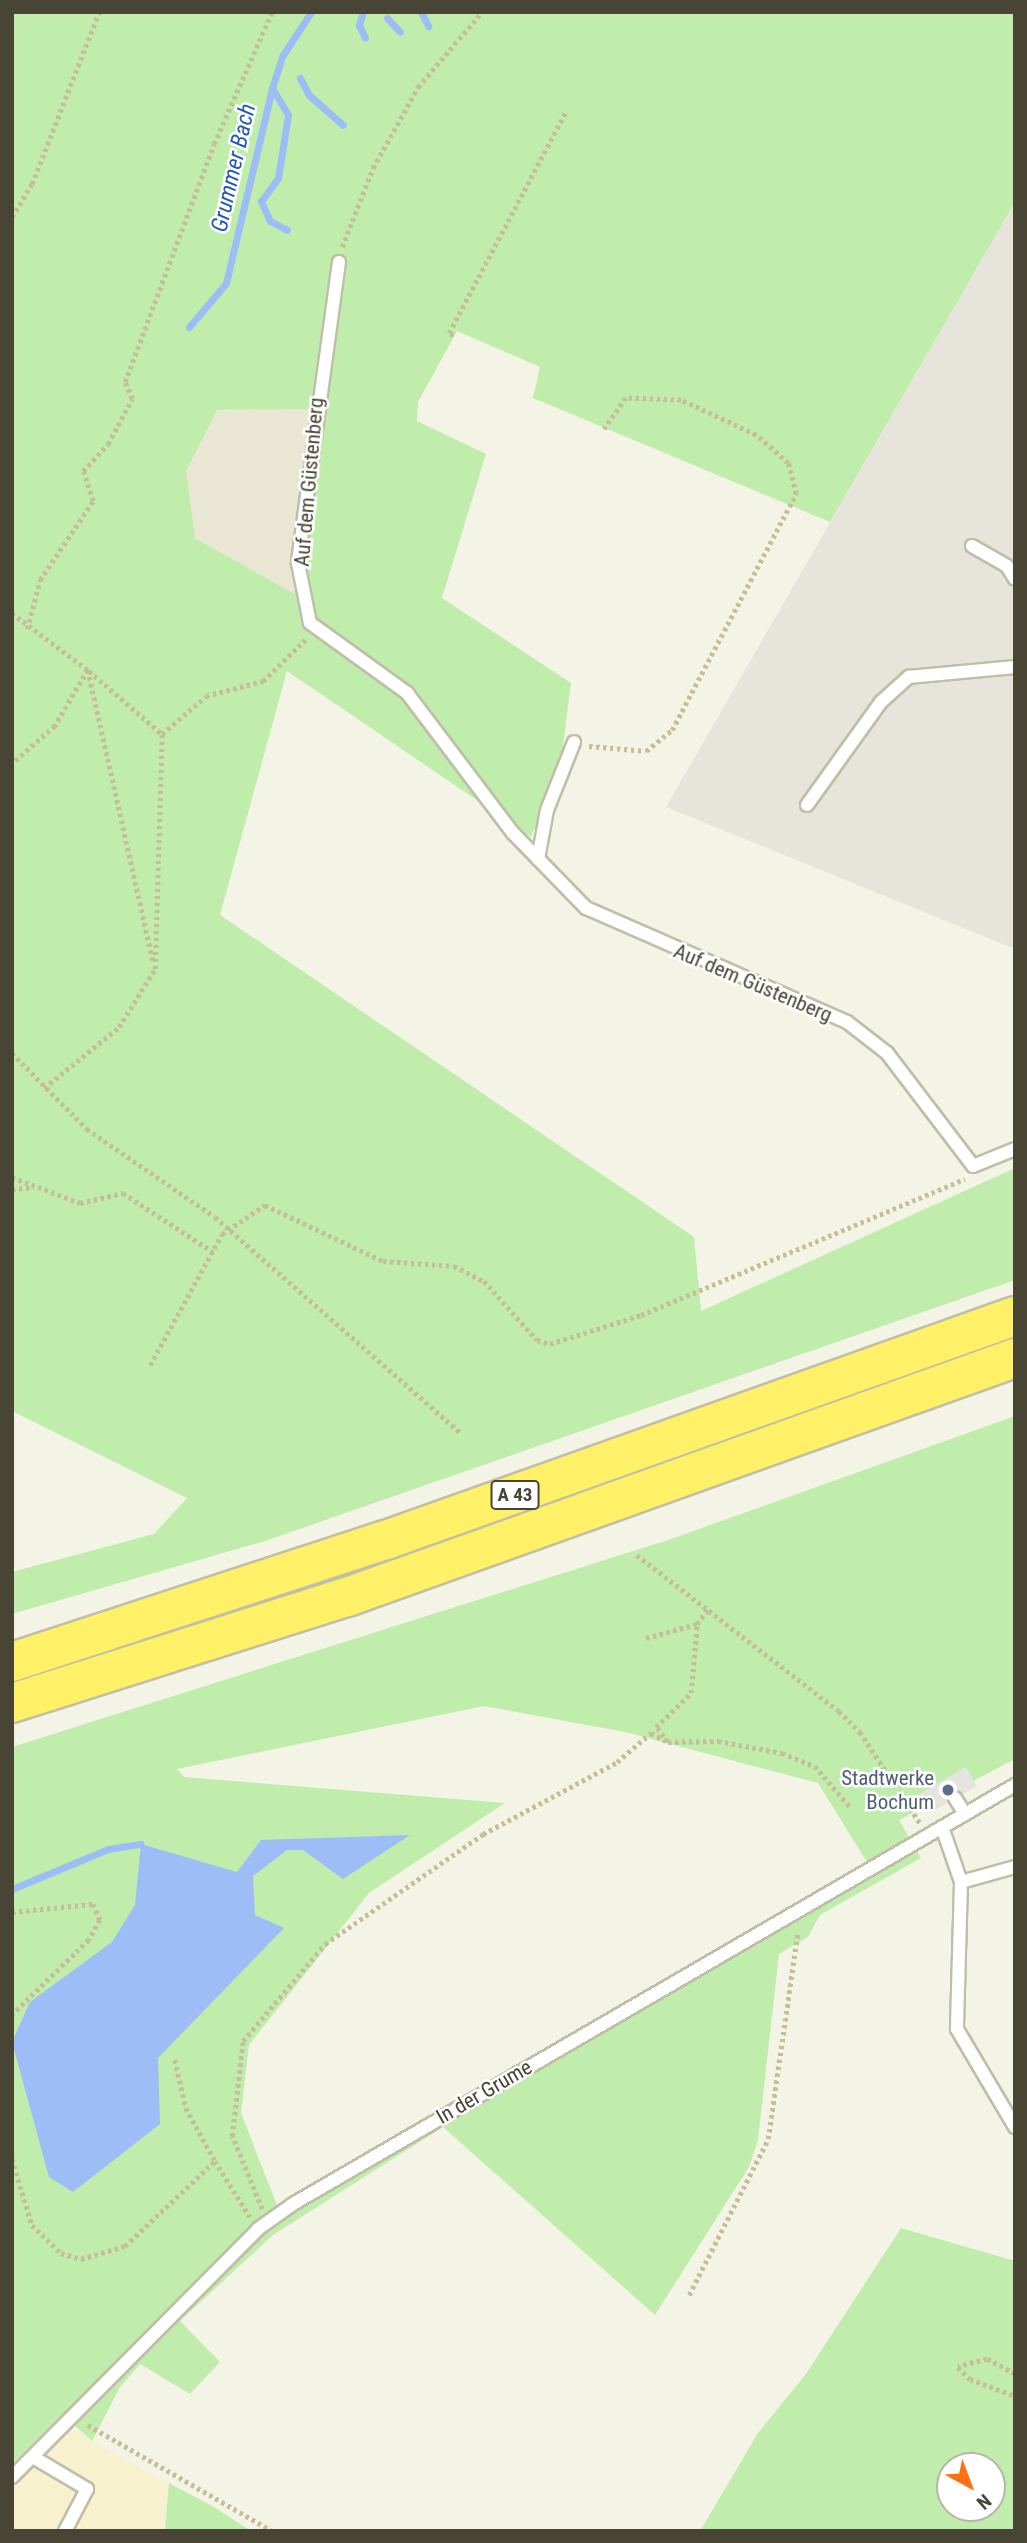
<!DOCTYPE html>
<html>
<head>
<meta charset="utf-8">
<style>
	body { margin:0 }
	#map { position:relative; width:1027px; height:2543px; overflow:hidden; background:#f4f4e6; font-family:"Roboto Condensed",sans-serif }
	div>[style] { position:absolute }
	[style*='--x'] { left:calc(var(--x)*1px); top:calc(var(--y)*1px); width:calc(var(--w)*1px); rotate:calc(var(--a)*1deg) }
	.residential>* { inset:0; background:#e9e7d4 }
	.commercial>* { inset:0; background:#f8f1d0 }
	.industrial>* { inset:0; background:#e7e4db }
	.green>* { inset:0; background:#c0ecac }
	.parking>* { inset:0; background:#e5e4df; transform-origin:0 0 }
	.water>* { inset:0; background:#9ebdf6 }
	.stream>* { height:7px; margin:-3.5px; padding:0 3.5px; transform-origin:3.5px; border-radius:3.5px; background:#9ebdf6 }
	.path>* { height:4.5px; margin-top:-2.25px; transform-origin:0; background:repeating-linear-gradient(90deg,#c4bf98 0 3.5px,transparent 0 7px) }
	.roads { filter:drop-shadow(2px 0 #c1bea8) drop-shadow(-2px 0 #c1bea8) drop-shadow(0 2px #c1bea8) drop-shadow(0 -2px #c1bea8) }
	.lane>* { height:12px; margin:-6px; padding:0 6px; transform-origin:6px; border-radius:6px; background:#fff }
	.highway>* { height:38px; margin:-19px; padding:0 19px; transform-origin:19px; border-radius:19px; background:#fff167 }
	.dots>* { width:19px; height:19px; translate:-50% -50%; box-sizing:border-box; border:4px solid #fff; border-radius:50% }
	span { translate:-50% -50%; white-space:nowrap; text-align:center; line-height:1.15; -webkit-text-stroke:5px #fff; paint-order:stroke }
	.shield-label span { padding:2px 5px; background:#fff; border:2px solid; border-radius:5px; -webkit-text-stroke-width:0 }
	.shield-label { font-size:19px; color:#484535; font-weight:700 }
	.street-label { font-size:21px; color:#484535 }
	.service-label { font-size:21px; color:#4e5e75 }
	.right { translate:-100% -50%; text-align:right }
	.water-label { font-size:23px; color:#2558bc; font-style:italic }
	.frame { position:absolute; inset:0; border:14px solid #484535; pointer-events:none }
	.north { position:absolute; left:936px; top:2452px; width:70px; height:70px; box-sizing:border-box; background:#fff; border:2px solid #b6b5ae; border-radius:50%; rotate:139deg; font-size:19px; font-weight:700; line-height:28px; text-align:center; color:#484535 }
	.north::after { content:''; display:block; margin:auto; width:24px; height:32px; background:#ff6f13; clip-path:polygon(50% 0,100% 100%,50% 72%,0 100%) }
</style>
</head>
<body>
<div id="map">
	<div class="residential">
		<i style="clip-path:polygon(320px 409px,296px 596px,157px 516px,181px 411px)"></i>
	</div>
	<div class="commercial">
		<i style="clip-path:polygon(73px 2430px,169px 2483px,165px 2531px,12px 2531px,12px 2485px)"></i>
	</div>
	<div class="industrial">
		<i style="clip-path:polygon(1015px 202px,1015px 949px,666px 807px)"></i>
	</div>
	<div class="green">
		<i style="clip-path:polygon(evenodd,12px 12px,1015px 12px,1015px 202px,830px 522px,533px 398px,540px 367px,457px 331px,418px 402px,417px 421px,486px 454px,442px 598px,571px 683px,561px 762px,531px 837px,287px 671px,220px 915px,694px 1237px,701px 1311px,1015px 1168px,1015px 1280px,265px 1541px,12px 1614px,12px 1572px,154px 1534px,187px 1498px,12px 1411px,12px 12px,320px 409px,296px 595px,195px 538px,186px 471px,217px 410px,320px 409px)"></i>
		<i style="clip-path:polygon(evenodd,1015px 1416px,1015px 1759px,899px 1820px,921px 1858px,820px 1915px,808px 1937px,779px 1954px,758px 2140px,749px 2167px,655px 2315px,443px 2127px,273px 2235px,180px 2321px,220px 2362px,190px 2394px,140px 2364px,120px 2387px,92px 2441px,62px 2414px,12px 2464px,12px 1747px,671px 1539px,1015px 1416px,484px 1706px,625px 1732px,818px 1783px,867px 1862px,278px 2208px,241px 2113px,249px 2045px,369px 1893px,505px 1803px,184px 1777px,177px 1769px,484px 1706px)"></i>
		<i style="clip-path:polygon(evenodd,901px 2228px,1015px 2261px,1015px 2531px,700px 2531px,758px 2433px,806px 2374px,901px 2228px,950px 2466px,992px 2466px,992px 2508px,950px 2508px,950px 2466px)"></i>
		<i style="clip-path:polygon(169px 2483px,212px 2506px,251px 2531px,165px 2531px)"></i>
	</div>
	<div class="parking">
		<i style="left:966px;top:1767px;width:22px;height:54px;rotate:60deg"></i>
	</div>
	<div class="water">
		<i style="clip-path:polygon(410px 1835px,343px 1879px,303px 1850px,287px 1850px,253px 1876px,255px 1915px,284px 1928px,158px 2058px,160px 2124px,73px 2192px,49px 2177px,12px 2042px,30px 2002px,112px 1942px,135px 1905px,141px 1844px,237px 1872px,261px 1840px)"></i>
	</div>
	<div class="stream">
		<i style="--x:363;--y:12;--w:14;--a:107"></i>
		<i style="--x:359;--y:25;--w:14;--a:65"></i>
		<i style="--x:421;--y:12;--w:16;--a:63"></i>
		<i style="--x:387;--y:18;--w:19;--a:47"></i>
		<i style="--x:300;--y:78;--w:19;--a:62"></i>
		<i style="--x:309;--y:95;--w:45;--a:41.4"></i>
		<i style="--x:272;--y:88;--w:31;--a:59"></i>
		<i style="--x:288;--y:115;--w:64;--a:99"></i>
		<i style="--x:278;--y:178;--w:29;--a:126"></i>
		<i style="--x:261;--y:201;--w:22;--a:66"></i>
		<i style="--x:270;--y:221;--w:19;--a:28"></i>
		<i style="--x:189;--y:327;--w:57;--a:-49.9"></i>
		<i style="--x:226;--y:283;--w:200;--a:-76.7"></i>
		<i style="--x:272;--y:88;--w:35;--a:-72"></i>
		<i style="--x:283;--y:55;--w:51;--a:-56.9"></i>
		<i style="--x:12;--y:1889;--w:104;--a:-22.6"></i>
		<i style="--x:108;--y:1849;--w:33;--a:-9"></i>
	</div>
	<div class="path">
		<i style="--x:12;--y:217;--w:39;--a:-59"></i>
		<i style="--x:32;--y:184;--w:185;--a:-68.7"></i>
		<i style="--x:342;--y:247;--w:85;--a:-68.6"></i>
		<i style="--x:373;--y:168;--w:93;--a:-60.9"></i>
		<i style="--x:418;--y:87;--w:99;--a:-49.5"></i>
		<i style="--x:453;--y:336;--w:5;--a:-143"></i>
		<i style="--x:449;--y:333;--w:249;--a:-62.2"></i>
		<i style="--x:12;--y:613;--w:95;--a:36.9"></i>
		<i style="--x:88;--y:670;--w:65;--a:120.5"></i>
		<i style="--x:55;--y:726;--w:57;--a:138.5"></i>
		<i style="--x:27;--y:629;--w:51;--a:-75.1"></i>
		<i style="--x:40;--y:580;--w:95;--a:-56.1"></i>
		<i style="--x:93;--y:501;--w:32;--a:-108"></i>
		<i style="--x:83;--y:471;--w:37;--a:-47"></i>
		<i style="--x:108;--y:444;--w:51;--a:-61.9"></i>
		<i style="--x:132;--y:399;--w:18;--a:-112"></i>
		<i style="--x:125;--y:382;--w:254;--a:-69.5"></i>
		<i style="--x:214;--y:144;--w:144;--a:-66.3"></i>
		<i style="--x:88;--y:670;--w:298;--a:77.4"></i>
		<i style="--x:89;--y:671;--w:96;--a:40.8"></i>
		<i style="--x:589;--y:746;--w:57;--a:5"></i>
		<i style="--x:646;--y:751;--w:33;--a:-39"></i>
		<i style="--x:672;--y:730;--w:267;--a:-62.3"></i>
		<i style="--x:796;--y:494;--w:32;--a:-104"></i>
		<i style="--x:788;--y:463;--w:43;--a:-138.8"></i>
		<i style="--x:756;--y:435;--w:83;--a:-155"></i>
		<i style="--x:681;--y:400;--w:55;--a:-177.9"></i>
		<i style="--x:626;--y:398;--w:38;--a:125"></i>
		<i style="--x:12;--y:1053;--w:107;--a:45.4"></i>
		<i style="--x:87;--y:1129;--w:155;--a:34.5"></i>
		<i style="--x:215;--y:1217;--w:326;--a:41.3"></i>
		<i style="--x:44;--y:1088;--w:97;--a:-39.1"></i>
		<i style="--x:119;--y:1027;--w:68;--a:-58.2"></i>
		<i style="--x:155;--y:969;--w:235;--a:-88.3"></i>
		<i style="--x:162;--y:734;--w:58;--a:-40.8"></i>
		<i style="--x:206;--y:696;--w:59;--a:-14.7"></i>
		<i style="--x:263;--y:681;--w:59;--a:-44.3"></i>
		<i style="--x:12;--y:1177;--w:73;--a:20.9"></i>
		<i style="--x:80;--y:1203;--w:44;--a:-13.1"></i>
		<i style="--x:123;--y:1193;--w:108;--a:33.2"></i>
		<i style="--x:12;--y:1189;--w:22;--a:-5"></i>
		<i style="--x:150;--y:1365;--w:149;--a:-61.2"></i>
		<i style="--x:222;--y:1234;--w:52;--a:-34"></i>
		<i style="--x:265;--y:1205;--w:131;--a:25.4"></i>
		<i style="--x:383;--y:1261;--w:71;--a:4"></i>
		<i style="--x:454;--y:1266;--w:34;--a:27"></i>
		<i style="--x:484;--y:1281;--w:79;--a:48.1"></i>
		<i style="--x:537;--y:1340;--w:14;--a:17"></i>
		<i style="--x:550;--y:1344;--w:96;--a:-17.7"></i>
		<i style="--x:641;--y:1315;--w:351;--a:-22.8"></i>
		<i style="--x:637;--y:1555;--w:255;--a:37.7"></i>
		<i style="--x:839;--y:1711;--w:30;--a:45"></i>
		<i style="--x:860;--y:1732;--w:109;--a:56.6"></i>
		<i style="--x:646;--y:1638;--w:53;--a:-15.4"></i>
		<i style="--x:697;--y:1624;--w:21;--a:-53"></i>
		<i style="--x:668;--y:1742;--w:19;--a:-129"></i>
		<i style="--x:656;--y:1727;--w:49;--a:-44.2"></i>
		<i style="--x:691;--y:1693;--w:69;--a:-85"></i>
		<i style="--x:12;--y:1912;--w:81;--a:-5.6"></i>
		<i style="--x:93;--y:1904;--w:17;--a:66"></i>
		<i style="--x:100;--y:1920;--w:23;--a:119"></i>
		<i style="--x:89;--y:1940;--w:107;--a:135.8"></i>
		<i style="--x:175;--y:2060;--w:49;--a:77.1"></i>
		<i style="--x:186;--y:2108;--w:60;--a:61.3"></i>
		<i style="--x:12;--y:2159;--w:69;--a:73.1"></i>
		<i style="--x:32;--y:2225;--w:40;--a:44"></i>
		<i style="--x:61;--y:2253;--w:21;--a:17"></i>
		<i style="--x:81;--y:2259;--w:46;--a:-16.5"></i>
		<i style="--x:125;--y:2246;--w:124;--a:-43.4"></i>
		<i style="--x:215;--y:2161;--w:66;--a:58"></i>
		<i style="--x:262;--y:2209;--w:79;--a:-112.3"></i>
		<i style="--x:232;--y:2136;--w:96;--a:-83.4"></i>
		<i style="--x:243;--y:2041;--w:127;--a:-49.8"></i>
		<i style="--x:325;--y:1944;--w:193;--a:-34.8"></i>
		<i style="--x:483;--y:1834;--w:152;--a:-28.2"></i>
		<i style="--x:617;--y:1762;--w:45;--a:-40.5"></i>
		<i style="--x:651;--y:1733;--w:19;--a:28"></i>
		<i style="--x:668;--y:1742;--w:50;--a:-1.1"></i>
		<i style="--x:718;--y:1741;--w:65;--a:10.6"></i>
		<i style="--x:782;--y:1753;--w:35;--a:22"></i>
		<i style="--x:815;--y:1766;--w:54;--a:49.5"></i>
		<i style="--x:689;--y:2295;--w:175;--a:-63.1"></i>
		<i style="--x:768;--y:2139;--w:210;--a:-81.8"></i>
		<i style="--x:1015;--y:2374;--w:32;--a:-152"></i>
		<i style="--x:987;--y:2359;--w:30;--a:165"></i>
		<i style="--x:958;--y:2367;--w:17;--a:45"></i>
		<i style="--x:970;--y:2379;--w:48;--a:20.7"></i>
		<i style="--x:88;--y:2425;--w:212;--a:29.9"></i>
	</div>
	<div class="roads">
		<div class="lane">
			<i style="--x:339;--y:262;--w:304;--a:97.8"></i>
			<i style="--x:298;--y:563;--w:61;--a:78.7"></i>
			<i style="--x:310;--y:623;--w:120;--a:35.8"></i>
			<i style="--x:407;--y:693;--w:176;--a:52.9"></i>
			<i style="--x:513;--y:833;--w:105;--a:45.8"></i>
			<i style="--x:586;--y:908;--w:285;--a:23.6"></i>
			<i style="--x:847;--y:1022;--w:51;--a:37.8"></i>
			<i style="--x:887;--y:1053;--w:142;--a:52.7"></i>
			<i style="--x:973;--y:1166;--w:45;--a:-22"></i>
			<i style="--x:972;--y:546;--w:40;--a:29.7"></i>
			<i style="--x:1007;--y:566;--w:15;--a:58"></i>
			<i style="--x:807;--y:805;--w:127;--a:-54.3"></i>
			<i style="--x:881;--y:702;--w:38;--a:-42"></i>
			<i style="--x:909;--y:677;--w:106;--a:-5.4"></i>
			<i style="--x:538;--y:859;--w:50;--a:-79.6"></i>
			<i style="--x:547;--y:810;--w:73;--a:-68.3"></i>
			<i style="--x:955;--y:1798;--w:19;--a:58"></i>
			<i style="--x:942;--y:1827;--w:58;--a:70.9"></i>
			<i style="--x:961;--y:1882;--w:147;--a:91.6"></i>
			<i style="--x:957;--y:2029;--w:114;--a:59.4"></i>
			<i style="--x:961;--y:1882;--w:56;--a:-15.5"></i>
			<i style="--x:33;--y:2457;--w:63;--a:30.7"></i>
			<i style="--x:87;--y:2489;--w:47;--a:117.6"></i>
			<i style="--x:12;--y:2477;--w:349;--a:-45.2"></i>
			<i style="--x:258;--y:2229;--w:43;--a:-35.5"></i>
			<i style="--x:293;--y:2204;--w:835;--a:-30.13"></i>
		</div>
		<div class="highway">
			<i style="--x:12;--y:1662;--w:393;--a:-18.1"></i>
			<i style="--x:386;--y:1540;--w:668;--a:-19.6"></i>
			<i style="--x:12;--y:1703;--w:351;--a:-17.6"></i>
			<i style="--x:347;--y:1597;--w:709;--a:-19.69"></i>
		</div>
	</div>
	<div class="dots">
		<i style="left:948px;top:1790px;background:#5c6f8a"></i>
	</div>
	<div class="shield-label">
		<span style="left:515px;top:1495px">A 43</span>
	</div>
	<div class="street-label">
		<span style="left:309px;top:482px;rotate:-85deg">Auf dem Güstenberg</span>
		<span style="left:753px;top:983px;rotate:23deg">Auf dem Güstenberg</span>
		<span style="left:484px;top:2092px;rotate:-30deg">In der Grume</span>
	</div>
	<div class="service-label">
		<span class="right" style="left:934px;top:1790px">Stadtwerke<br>Bochum</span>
	</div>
	<div class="water-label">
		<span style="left:234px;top:168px;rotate:-77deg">Grummer Bach</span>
	</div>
	<div class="frame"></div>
	<div class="north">N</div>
</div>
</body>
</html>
